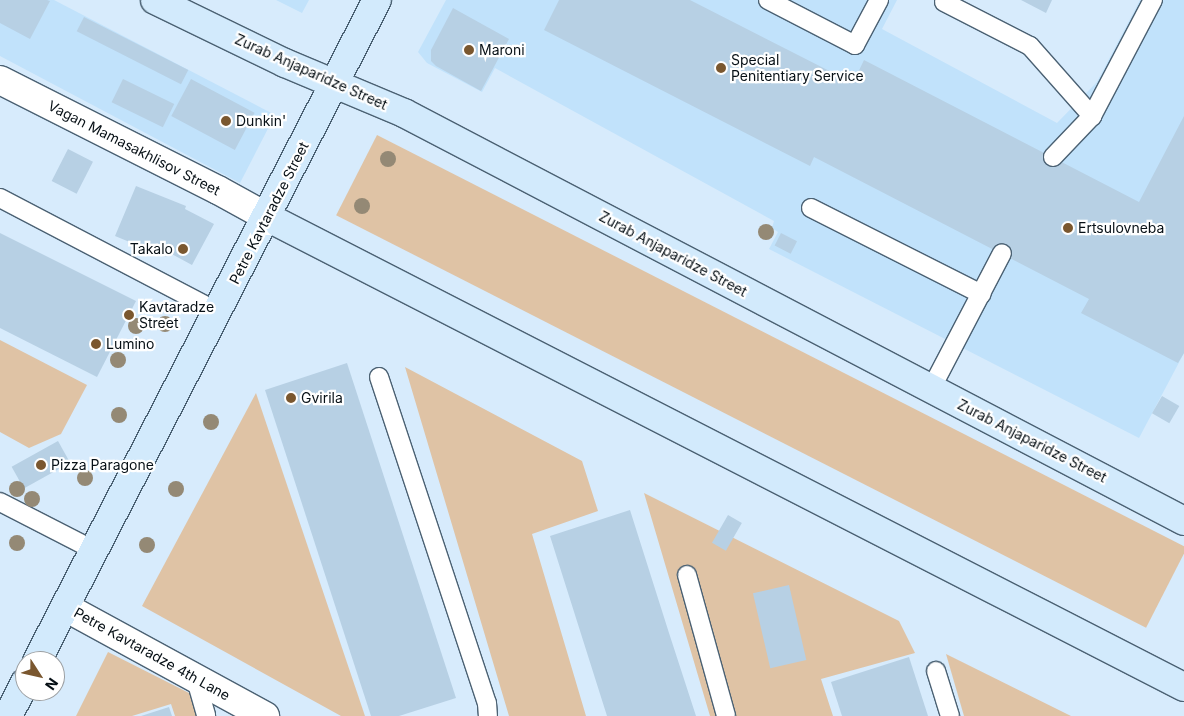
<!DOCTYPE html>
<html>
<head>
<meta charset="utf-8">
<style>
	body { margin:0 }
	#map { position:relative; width:1184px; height:716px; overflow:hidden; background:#d7ebfc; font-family:Inter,sans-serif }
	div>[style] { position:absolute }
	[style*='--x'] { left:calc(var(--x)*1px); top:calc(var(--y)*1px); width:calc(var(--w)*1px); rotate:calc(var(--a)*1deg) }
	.built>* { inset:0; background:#c1e2fb }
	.green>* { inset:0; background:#dfc3a5; transform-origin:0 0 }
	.building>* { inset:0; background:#b7d0e4; transform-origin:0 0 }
	.roads { filter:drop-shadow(1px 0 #4b6173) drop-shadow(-1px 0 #4b6173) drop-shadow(0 1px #4b6173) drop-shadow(0 -1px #4b6173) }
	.lane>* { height:18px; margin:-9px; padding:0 9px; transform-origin:9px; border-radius:9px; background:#fff }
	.street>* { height:28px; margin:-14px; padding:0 14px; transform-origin:14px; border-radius:14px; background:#fff }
	.secondary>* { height:28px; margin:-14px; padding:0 14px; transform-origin:14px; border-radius:14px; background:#d2eafc }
	.trees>* { width:16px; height:16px; margin:-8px; border-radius:50%; background:#948975 }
	.dots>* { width:14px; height:14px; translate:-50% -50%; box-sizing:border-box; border:2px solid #fff; border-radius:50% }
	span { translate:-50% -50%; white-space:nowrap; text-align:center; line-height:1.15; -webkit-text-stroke:4.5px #fff; paint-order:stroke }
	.poi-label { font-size:14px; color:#071016 }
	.left { translate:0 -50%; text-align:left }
	.right { translate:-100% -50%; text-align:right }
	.street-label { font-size:14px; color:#071016 }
	.north { position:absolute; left:15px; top:651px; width:50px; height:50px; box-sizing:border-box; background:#fff; border:1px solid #9c9fa2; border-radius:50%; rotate:125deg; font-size:14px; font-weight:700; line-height:20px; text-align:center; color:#071016 }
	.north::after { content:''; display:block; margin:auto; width:18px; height:22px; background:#7a572f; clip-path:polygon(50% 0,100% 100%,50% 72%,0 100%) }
</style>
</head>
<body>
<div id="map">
	<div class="built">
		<i style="clip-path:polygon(0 0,54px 0,275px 115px,240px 183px,0 56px)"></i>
		<i style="clip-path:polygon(276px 0,309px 0,302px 13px)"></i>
		<i style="clip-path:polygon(446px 0,897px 0,882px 29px,1057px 123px,1097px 82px,1140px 0,1184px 0,1184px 353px,1139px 438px,769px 249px,778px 232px,772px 228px,774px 221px,495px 68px,482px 92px,427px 63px,418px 52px)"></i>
	</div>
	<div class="green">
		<i style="left:377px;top:135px;width:909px;height:90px;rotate:27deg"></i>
		<i style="clip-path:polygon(0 340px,87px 385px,61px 434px,29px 448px,0 432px)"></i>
		<i style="clip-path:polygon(405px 367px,582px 461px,598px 511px,532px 534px,586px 716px,509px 716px)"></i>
		<i style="clip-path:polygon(256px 393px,365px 716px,341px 716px,142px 606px)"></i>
		<i style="clip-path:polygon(644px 493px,899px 621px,915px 653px,821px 679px,833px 716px,710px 716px)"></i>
		<i style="clip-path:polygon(108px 652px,191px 694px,202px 716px,175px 716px,171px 704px,132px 716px,76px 716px)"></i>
		<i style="clip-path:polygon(946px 654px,1071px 716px,964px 716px)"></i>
	</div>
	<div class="building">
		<i style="clip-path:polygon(0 0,47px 0,50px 1px,30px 39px,0 23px)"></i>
		<i style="clip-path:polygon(559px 0,690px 0,853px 83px,864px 60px,1139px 202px,1184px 116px,1184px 353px,1178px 363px,1081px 313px,1089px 299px,814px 157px,810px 166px,544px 30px)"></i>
		<i style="clip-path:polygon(1021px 0,1052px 0,1046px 13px)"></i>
		<i style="clip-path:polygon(453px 8px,509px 39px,481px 91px,436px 66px,431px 61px,431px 50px)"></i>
		<i style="left:84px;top:17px;width:117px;height:16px;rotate:27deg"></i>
		<i style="left:123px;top:79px;width:57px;height:26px;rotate:26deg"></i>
		<i style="left:191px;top:79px;width:72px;height:42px;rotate:28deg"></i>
		<i style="left:68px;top:149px;width:28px;height:36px;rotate:27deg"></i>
		<i style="clip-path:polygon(136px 186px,186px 206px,185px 209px,214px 224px,192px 265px,168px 252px,166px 257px,115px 236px)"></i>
		<i style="clip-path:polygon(0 233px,136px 301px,97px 377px,0 328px)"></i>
		<i style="left:781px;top:233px;width:18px;height:14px;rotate:27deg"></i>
		<i style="clip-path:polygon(347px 363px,456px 698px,399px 716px,371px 716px,265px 390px)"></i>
		<i style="left:1162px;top:396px;width:20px;height:20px;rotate:30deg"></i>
		<i style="left:58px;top:441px;width:25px;height:53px;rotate:61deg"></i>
		<i style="clip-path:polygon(630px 510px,669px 633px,696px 716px,607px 716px,550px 536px)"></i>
		<i style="left:728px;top:515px;width:16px;height:32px;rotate:30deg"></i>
		<i style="left:789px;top:585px;width:77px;height:37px;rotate:77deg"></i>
		<i style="clip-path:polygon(909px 657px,928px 716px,842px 716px,831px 682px)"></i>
		<i style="clip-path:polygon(169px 707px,172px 716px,141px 716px)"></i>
	</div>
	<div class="roads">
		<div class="lane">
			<i style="--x:768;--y:0;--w:98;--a:27.3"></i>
			<i style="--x:855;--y:45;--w:51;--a:-61.9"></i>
			<i style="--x:944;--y:2;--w:97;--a:27.1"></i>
			<i style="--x:1030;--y:46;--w:94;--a:48.5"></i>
			<i style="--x:1053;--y:157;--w:57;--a:-46.4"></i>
			<i style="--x:1092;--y:116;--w:131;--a:-62.3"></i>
			<i style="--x:0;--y:198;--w:246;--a:27.6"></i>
			<i style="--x:811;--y:208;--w:191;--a:26.8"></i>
			<i style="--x:379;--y:377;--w:343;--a:71.7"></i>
			<i style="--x:487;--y:703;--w:13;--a:86"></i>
			<i style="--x:931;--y:389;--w:153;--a:-62.4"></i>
			<i style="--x:0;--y:502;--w:106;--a:27.1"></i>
			<i style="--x:687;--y:575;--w:146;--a:74.5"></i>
			<i style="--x:936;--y:671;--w:47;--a:72.7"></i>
			<i style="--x:196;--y:680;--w:37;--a:74"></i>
		</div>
		<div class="street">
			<i style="--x:0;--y:80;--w:244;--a:26.8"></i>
			<i style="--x:218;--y:190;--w:56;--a:28.9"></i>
			<i style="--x:65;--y:607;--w:228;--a:28.6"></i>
		</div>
		<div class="secondary">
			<i style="--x:155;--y:0;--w:144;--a:25.9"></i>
			<i style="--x:285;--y:63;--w:129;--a:22.8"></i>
			<i style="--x:404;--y:113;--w:880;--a:27.61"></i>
			<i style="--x:267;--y:217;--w:1030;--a:27.14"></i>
			<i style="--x:37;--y:661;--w:743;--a:-62.78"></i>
			<i style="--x:8;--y:716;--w:37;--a:-63"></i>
		</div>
	</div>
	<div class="trees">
		<i style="left:388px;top:159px"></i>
		<i style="left:362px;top:206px"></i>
		<i style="left:766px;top:232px"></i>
		<i style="left:165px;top:324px"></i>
		<i style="left:136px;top:326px"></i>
		<i style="left:118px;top:360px"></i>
		<i style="left:119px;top:415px"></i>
		<i style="left:211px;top:422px"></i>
		<i style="left:85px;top:478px"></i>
		<i style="left:17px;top:489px"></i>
		<i style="left:176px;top:489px"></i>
		<i style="left:32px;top:499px"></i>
		<i style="left:17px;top:543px"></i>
		<i style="left:147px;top:545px"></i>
	</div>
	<div class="dots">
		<i style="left:469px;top:50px;background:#7a572f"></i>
		<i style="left:721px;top:68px;background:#7a572f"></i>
		<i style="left:226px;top:121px;background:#7a572f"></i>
		<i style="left:1068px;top:228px;background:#7a572f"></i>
		<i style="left:183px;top:249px;background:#7a572f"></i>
		<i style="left:129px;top:315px;background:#7a572f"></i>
		<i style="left:96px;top:344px;background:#7a572f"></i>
		<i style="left:291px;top:398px;background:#7a572f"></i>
		<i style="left:41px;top:465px;background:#7a572f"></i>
	</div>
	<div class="poi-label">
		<span class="left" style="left:479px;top:50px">Maroni</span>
		<span class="left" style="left:731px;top:68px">Special<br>Penitentiary Service</span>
		<span class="left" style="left:236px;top:121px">Dunkin'</span>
		<span class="left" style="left:1078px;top:228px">Ertsulovneba</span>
		<span class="right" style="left:173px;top:249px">Takalo</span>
		<span class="left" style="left:139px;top:315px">Kavtaradze<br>Street</span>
		<span class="left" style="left:106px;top:344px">Lumino</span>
		<span class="left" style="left:301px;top:398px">Gvirila</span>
		<span class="left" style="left:51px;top:465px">Pizza Paragone</span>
	</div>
	<div class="street-label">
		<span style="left:311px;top:72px;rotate:24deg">Zurab Anjaparidze Street</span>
		<span style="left:134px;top:148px;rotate:27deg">Vagan Mamasakhlisov Street</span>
		<span style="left:269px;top:213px;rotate:-63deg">Petre Kavtaradze Street</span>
		<span style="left:673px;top:254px;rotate:28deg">Zurab Anjaparidze Street</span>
		<span style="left:1032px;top:441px;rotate:27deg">Zurab Anjaparidze Street</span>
		<span style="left:152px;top:654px;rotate:29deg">Petre Kavtaradze 4th Lane</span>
	</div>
	<div class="north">N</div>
</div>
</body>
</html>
